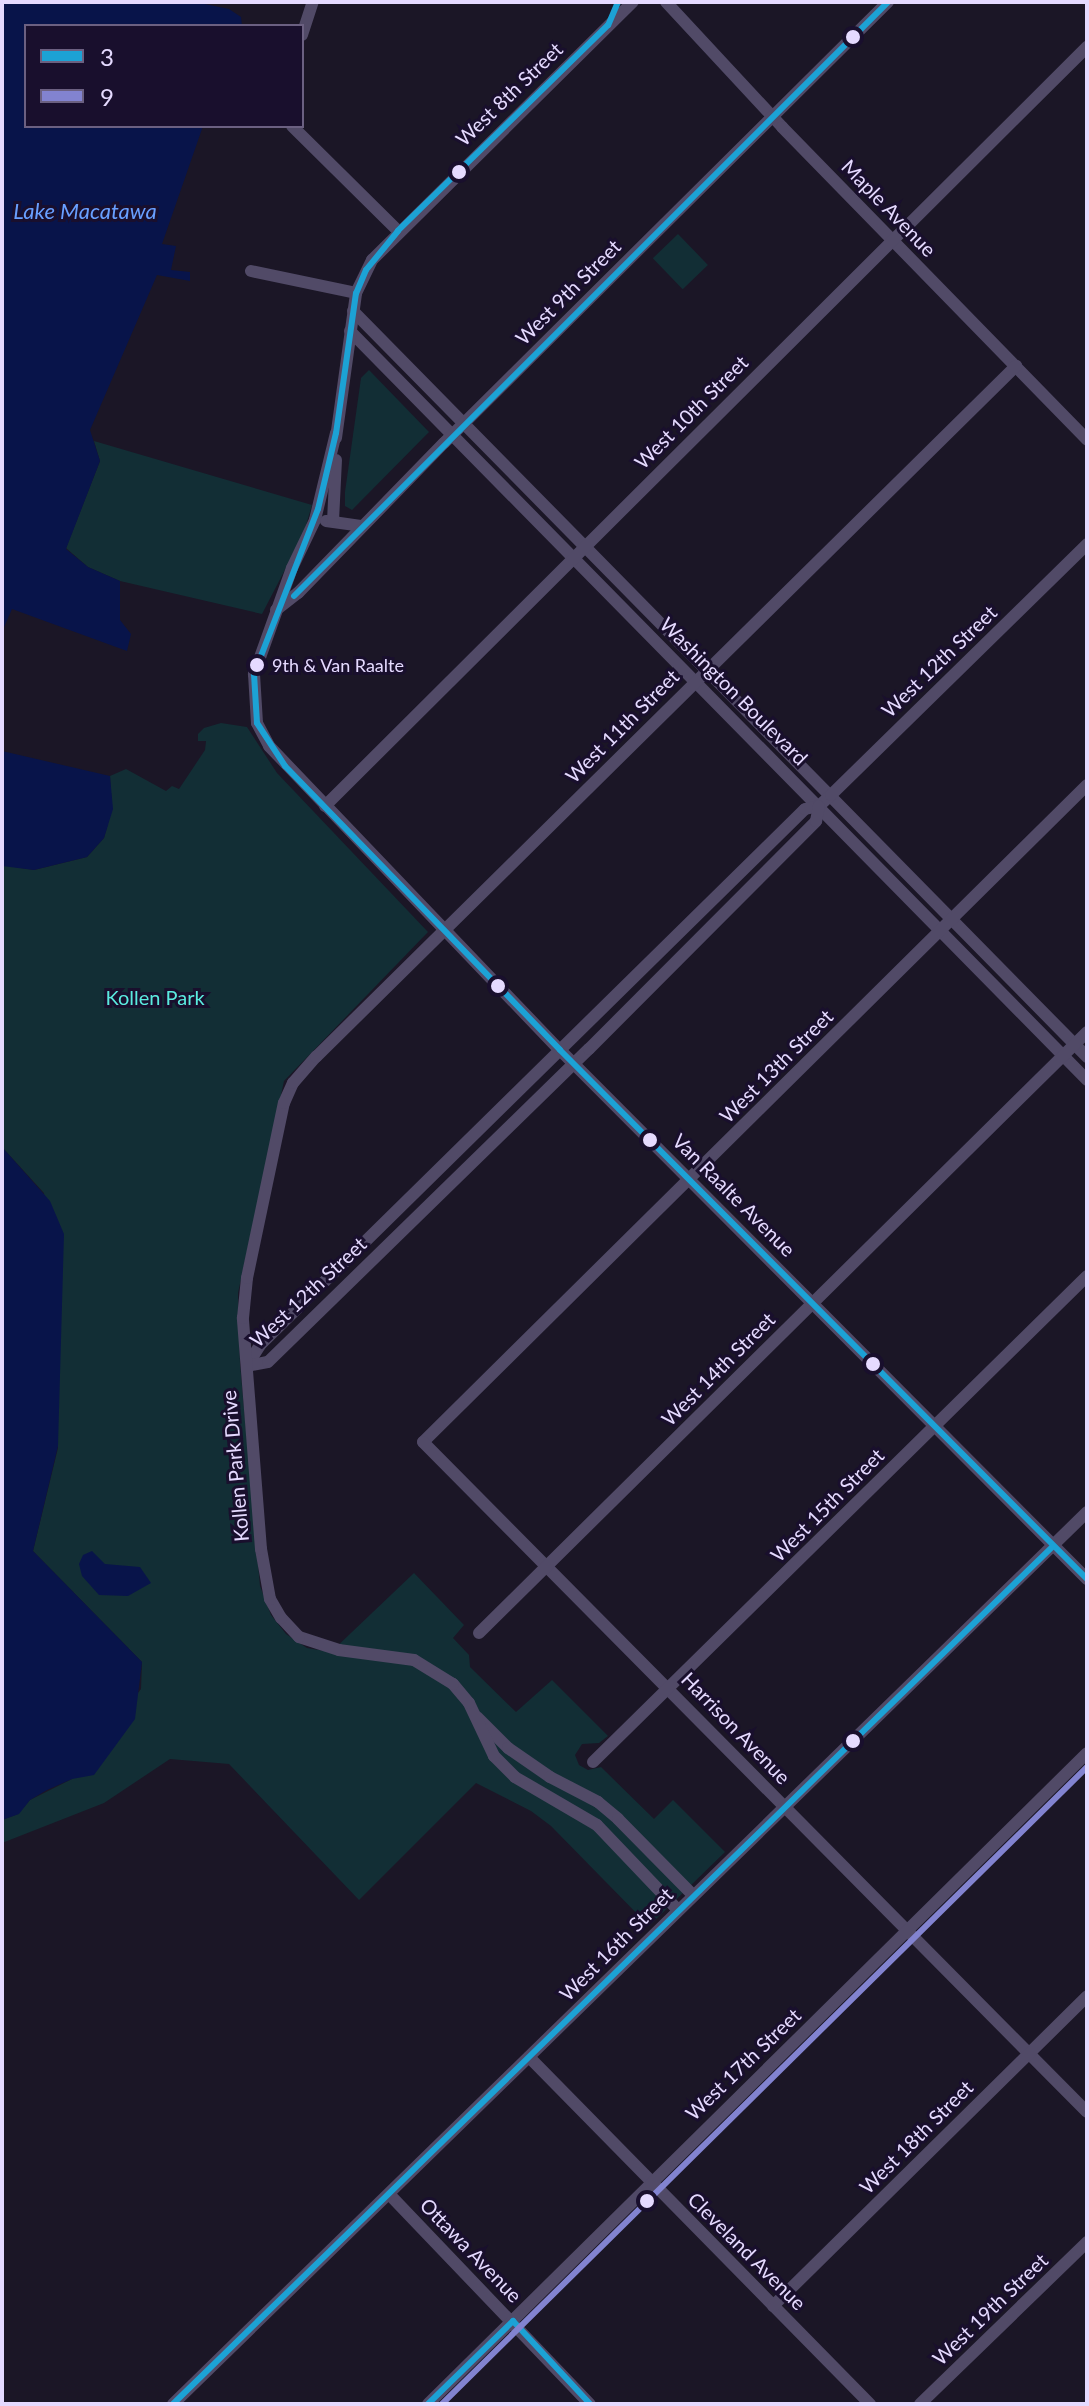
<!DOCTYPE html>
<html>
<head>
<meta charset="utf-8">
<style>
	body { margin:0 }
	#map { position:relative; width:1089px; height:2406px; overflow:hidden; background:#1b1626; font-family:Lato,sans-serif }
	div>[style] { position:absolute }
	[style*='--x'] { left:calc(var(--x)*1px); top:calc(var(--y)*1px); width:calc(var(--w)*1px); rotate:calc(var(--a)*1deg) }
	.green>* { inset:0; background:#122e35; transform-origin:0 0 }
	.water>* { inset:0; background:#08144a }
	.minor>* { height:12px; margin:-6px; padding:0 6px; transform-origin:6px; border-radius:6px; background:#514a67 }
	.bus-1>* { height:6px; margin:-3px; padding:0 3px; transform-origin:3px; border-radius:3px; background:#1ca2d5 }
	.bus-2>* { height:6px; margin:-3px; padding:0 3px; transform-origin:3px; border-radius:3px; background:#8283d0 }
	.dots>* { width:22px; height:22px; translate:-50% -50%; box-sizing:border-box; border:4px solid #190f2d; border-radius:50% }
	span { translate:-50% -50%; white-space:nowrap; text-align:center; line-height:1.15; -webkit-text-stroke:6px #190f2d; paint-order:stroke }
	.bus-label { font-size:18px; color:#e5daff }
	.left { translate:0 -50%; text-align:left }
	.street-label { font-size:20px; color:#e5daff }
	.park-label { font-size:20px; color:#5aebdf }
	.water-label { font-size:22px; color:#689fff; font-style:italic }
	.frame { position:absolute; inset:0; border:4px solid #e5daff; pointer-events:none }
	.legend { position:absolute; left:24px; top:24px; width:280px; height:104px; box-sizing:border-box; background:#190f2d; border:2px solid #6b6081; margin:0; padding:10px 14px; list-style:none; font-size:24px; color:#e5daff }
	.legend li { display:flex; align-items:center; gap:16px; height:40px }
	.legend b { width:40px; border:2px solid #6b6081 }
</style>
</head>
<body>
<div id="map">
	<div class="green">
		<i style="left:678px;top:234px;width:43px;height:35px;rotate:46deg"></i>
		<i style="clip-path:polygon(369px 370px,429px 432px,352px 510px,345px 506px,345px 492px,361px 378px)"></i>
		<i style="clip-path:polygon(94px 441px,312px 505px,303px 535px,262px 614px,120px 581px,88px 567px,66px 548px,100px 461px)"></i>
		<i style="clip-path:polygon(221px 723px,247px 727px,277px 773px,428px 932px,284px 1081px,238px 1293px,240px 1364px,260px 1586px,271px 1615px,286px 1634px,307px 1648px,331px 1652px,414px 1573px,464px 1625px,453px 1638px,469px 1655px,470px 1667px,516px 1712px,552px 1680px,608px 1736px,599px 1743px,582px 1744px,575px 1755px,579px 1765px,588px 1770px,601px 1767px,654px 1819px,673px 1800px,725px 1852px,649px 1926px,551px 1826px,531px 1811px,476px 1783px,359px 1900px,229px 1764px,170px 1759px,104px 1803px,2px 1843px,2px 1820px,18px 1814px,30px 1800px,72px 1779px,141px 1689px,142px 1662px,33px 1551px,58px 1448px,44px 1193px,2px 1147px,2px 865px,34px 870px,87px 857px,104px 838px,112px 809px,110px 776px,126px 769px,166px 791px,172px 786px,179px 789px,205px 750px,206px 741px,198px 741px,198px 734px,204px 728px)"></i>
	</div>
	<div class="water">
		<i style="clip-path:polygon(2px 2px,195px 2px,229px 9px,241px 17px,242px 26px,26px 26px,26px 126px,203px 126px,162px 244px,176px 246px,171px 270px,190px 272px,190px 281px,157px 275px,90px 430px,100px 461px,66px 549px,88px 567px,120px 581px,120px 620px,131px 634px,127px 651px,12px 609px,2px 632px)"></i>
		<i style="clip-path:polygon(2px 751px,110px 776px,113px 809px,104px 838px,87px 857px,34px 870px,2px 866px)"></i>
		<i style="clip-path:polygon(2px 1147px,50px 1201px,64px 1234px,58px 1446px,33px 1551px,142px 1662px,135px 1719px,94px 1775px,72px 1779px,47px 1790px,30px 1800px,19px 1814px,2px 1820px)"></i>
		<i style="clip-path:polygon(92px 1551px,105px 1564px,140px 1567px,151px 1583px,128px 1596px,99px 1595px,82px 1576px,79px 1564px,83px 1555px)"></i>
	</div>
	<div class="minor">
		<i style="--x:666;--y:2;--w:171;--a:47.1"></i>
		<i style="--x:782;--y:127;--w:437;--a:45.7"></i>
		<i style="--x:302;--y:35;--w:35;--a:-72"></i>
		<i style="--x:292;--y:126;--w:149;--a:44.7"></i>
		<i style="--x:251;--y:271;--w:107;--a:11.8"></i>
		<i style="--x:353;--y:311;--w:1047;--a:45.46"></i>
		<i style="--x:350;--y:331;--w:1051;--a:45.46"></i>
		<i style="--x:336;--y:433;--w:89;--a:103.6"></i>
		<i style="--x:315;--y:520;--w:53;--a:115.6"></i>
		<i style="--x:292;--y:568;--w:113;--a:109.7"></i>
		<i style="--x:254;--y:674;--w:49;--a:86.5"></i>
		<i style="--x:257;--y:723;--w:26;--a:62"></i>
		<i style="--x:269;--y:746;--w:421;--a:46.3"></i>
		<i style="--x:560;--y:1050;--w:747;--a:45.11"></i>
		<i style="--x:336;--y:438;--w:146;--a:-82.1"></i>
		<i style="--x:356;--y:293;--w:37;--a:-64"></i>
		<i style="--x:372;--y:260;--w:367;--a:-44.7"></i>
		<i style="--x:326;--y:521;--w:35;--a:8"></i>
		<i style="--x:333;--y:521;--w:61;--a:-87.2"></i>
		<i style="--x:276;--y:610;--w:28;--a:-38"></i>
		<i style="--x:298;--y:593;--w:209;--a:-45.8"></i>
		<i style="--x:444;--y:443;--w:626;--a:-44.81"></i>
		<i style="--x:1087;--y:785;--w:934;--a:135.3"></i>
		<i style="--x:423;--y:1442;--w:943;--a:45.26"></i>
		<i style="--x:325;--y:806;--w:1076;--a:-44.89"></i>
		<i style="--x:247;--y:1366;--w:25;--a:-58"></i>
		<i style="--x:260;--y:1345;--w:764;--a:-44.52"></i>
		<i style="--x:805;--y:809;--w:14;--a:-12"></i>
		<i style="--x:819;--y:806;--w:16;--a:-43"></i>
		<i style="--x:831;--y:795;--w:359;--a:-44.4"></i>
		<i style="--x:247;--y:1366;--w:21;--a:-11"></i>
		<i style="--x:268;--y:1362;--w:448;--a:-44.3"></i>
		<i style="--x:589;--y:1049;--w:322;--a:-45.1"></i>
		<i style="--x:816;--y:821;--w:15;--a:-79"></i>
		<i style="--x:479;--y:1633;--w:855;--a:-44.67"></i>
		<i style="--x:477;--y:1717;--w:44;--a:45"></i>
		<i style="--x:508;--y:1748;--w:51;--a:34.6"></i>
		<i style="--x:550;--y:1777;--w:54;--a:27.5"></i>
		<i style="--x:598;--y:1802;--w:26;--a:40"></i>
		<i style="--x:618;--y:1819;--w:107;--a:45.4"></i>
		<i style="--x:593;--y:1762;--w:693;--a:-44.53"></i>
		<i style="--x:678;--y:1910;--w:117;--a:-133.6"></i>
		<i style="--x:597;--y:1825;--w:95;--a:-149.7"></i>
		<i style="--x:515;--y:1777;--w:30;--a:-135"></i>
		<i style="--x:494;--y:1756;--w:59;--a:-115.3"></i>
		<i style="--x:469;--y:1703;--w:25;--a:-130"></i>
		<i style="--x:453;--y:1684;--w:46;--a:-148.4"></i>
		<i style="--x:414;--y:1660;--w:76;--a:-172.4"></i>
		<i style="--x:339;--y:1650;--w:42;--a:-162"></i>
		<i style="--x:299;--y:1637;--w:26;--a:-133"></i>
		<i style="--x:281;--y:1618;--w:22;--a:-120"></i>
		<i style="--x:270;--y:1599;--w:51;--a:-100.2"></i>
		<i style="--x:261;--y:1549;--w:232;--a:-94.5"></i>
		<i style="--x:243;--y:1318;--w:40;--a:-84.3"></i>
		<i style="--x:247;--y:1278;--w:179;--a:-78.1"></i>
		<i style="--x:284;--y:1103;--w:22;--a:-66"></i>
		<i style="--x:293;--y:1083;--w:35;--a:-49"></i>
		<i style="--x:316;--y:1057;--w:984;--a:-44.63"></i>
		<i style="--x:529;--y:2057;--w:487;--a:45.5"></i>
		<i style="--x:389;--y:2194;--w:291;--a:46.3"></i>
		<i style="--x:773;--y:2306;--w:441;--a:-44.6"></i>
		<i style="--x:173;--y:2404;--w:1277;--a:-44.3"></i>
		<i style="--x:428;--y:2404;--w:926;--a:-44.65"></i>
		<i style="--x:920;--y:2404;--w:233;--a:-44.1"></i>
	</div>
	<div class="bus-1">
		<i style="--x:618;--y:2;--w:25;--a:113"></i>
		<i style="--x:608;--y:25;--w:294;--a:135.6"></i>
		<i style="--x:398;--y:231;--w:50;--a:129.4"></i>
		<i style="--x:366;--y:270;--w:25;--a:113"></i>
		<i style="--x:356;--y:293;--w:141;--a:98.1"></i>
		<i style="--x:336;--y:433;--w:78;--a:103.3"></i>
		<i style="--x:318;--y:509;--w:177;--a:111.2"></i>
		<i style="--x:254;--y:674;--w:49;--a:86.5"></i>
		<i style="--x:257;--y:723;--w:51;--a:56.9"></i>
		<i style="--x:285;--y:766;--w:395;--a:45.9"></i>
		<i style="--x:560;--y:1050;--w:747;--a:45.11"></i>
		<i style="--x:294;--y:596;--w:840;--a:-45"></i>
		<i style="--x:173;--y:2404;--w:1229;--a:-44.27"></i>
		<i style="--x:428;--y:2404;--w:119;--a:-44.3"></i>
		<i style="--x:513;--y:2321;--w:113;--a:47.1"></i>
	</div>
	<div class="bus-2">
		<i style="--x:442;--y:2404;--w:907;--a:-44.64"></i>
	</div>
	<div class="dots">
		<i style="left:853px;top:37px;background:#e5daff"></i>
		<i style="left:459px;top:172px;background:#e5daff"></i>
		<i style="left:257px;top:665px;background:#e5daff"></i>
		<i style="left:498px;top:986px;background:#e5daff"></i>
		<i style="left:650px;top:1140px;background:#e5daff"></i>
		<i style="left:873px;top:1364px;background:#e5daff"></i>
		<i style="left:853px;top:1741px;background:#e5daff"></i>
		<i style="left:647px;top:2201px;background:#e5daff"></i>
	</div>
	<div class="bus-label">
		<span class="left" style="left:272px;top:665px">9th &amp; Van Raalte</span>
	</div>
	<div class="street-label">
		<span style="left:509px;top:94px;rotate:-44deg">West 8th Street</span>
		<span style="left:889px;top:208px;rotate:46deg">Maple Avenue</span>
		<span style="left:568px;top:292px;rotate:-45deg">West 9th Street</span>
		<span style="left:691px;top:412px;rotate:-45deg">West 10th Street</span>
		<span style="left:939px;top:661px;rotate:-44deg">West 12th Street</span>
		<span style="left:734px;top:691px;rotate:45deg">Washington Boulevard</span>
		<span style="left:622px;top:726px;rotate:-45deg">West 11th Street</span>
		<span style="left:776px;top:1066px;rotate:-45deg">West 13th Street</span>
		<span style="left:734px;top:1195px;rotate:45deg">Van Raalte Avenue</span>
		<span style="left:308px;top:1292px;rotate:-43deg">West 12th Street</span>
		<span style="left:718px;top:1369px;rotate:-45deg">West 14th Street</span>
		<span style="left:235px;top:1466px;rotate:-95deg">Kollen Park Drive</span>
		<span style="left:827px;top:1505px;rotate:-45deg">West 15th Street</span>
		<span style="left:736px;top:1728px;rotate:46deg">Harrison Avenue</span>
		<span style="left:616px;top:1944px;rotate:-45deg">West 16th Street</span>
		<span style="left:743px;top:2064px;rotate:-44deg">West 17th Street</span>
		<span style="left:916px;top:2137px;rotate:-45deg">West 18th Street</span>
		<span style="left:471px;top:2250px;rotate:46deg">Ottawa Avenue</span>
		<span style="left:747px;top:2251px;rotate:45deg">Cleveland Avenue</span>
		<span style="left:990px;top:2309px;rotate:-44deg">West 19th Street</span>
	</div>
	<div class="park-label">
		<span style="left:155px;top:997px">Kollen Park</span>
	</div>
	<div class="water-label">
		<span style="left:85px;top:211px">Lake Macatawa</span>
	</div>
	<div class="frame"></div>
	<ul class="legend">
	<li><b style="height:10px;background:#1ca2d5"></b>3</li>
	<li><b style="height:10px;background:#8283d0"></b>9</li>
	</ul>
</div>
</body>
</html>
